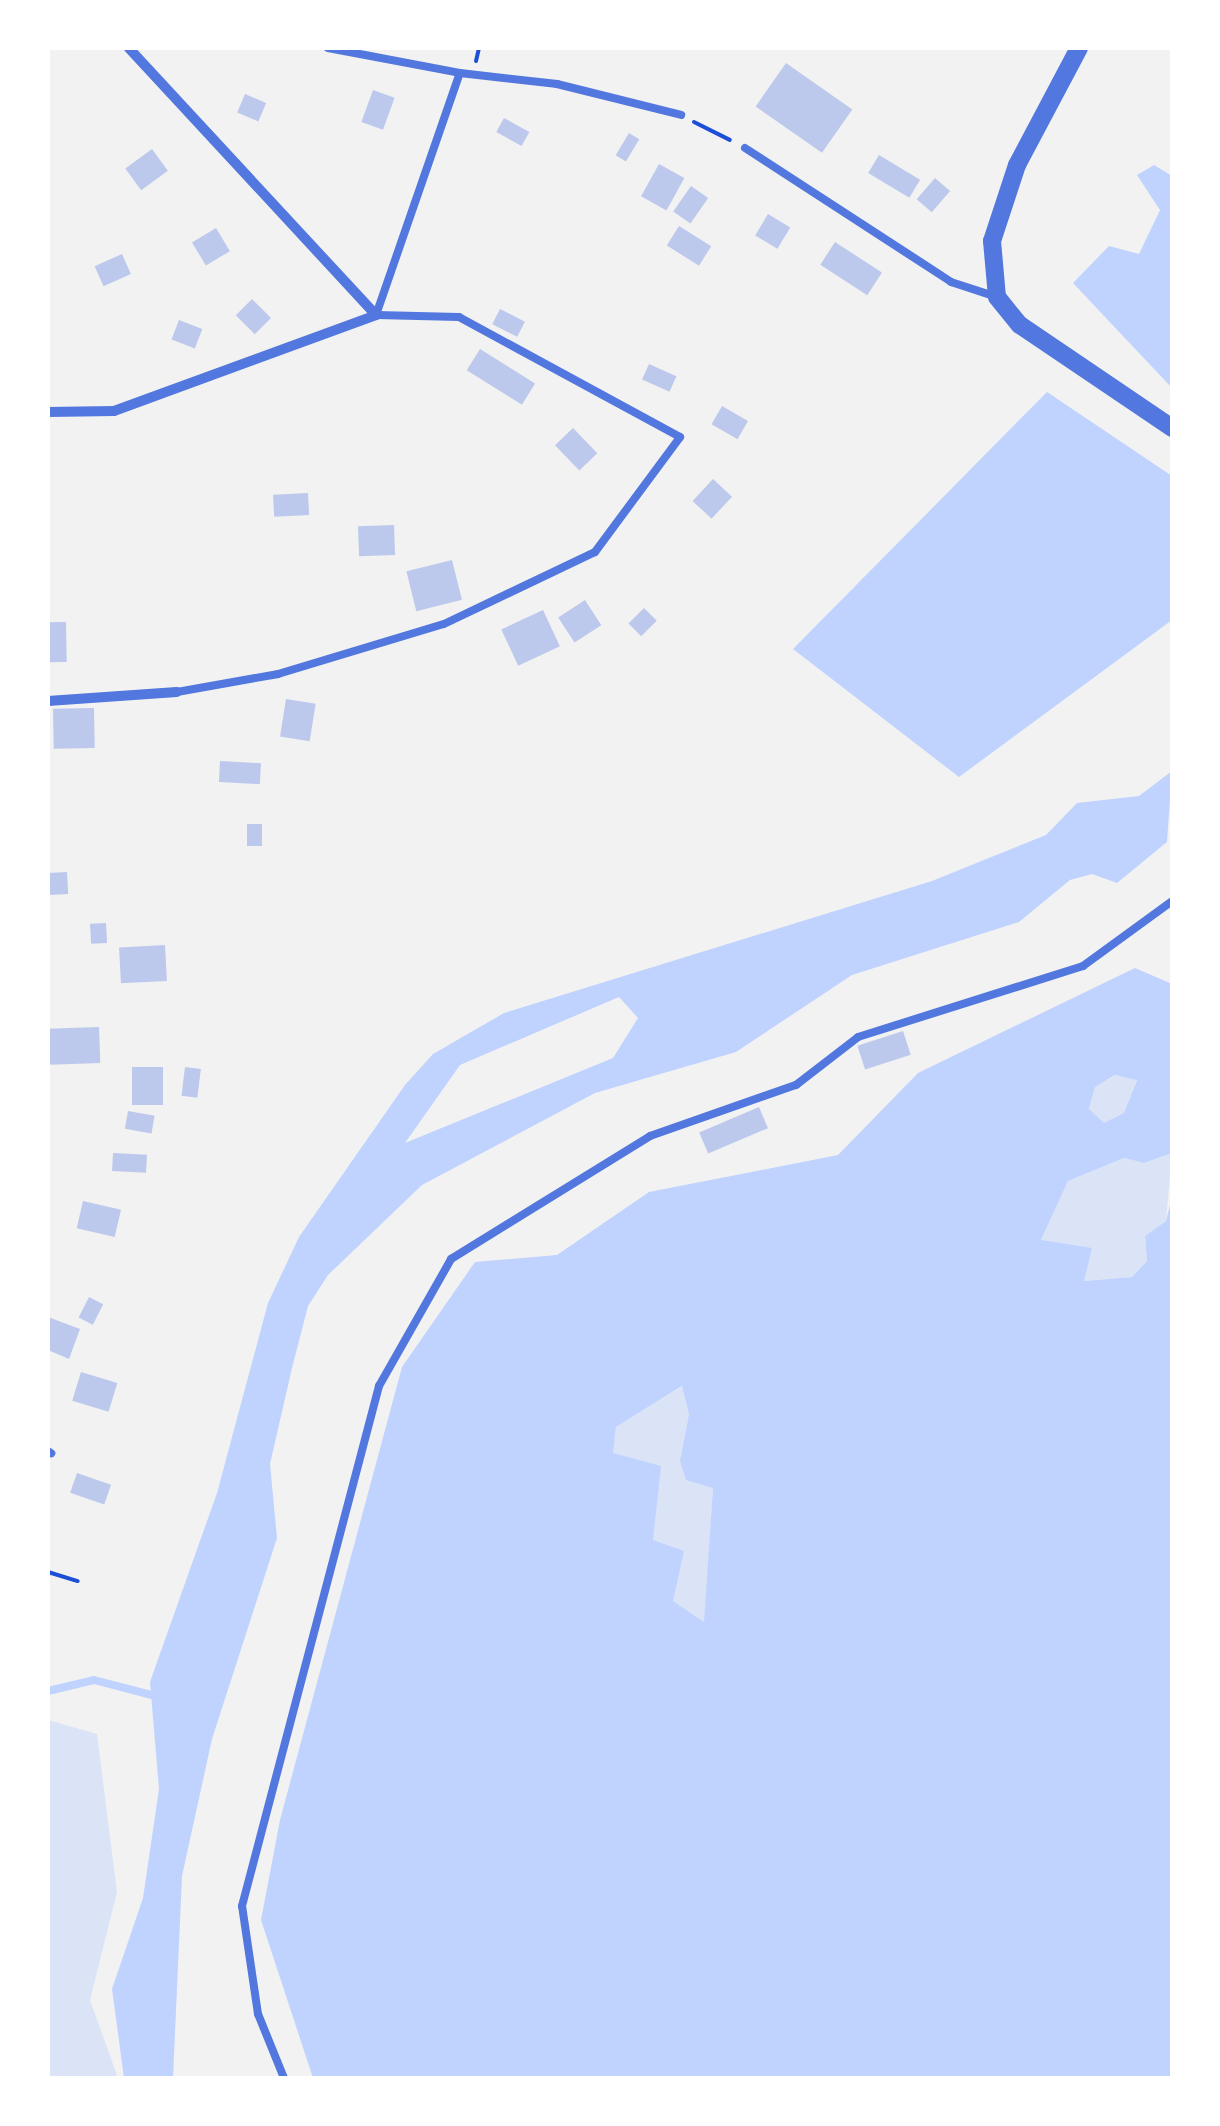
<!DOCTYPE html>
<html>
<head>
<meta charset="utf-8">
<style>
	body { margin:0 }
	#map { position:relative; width:1220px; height:2126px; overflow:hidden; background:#f2f2f2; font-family:"Noto Sans",sans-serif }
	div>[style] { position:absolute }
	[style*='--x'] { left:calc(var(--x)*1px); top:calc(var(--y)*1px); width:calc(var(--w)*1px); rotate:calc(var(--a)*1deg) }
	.green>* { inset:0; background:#dbe4f7 }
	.water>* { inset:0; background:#bfd3fe }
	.stream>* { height:8px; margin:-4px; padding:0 4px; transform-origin:4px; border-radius:4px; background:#bfd3fe }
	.building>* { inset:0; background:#bdc9ec; transform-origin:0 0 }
	.path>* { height:4px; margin:-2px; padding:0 2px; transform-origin:2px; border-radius:2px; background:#1d4ed8 }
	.service>* { height:8px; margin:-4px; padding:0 4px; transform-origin:4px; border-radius:4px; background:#5277de }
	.minor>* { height:10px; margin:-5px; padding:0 5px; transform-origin:5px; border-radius:5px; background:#5277de }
	.tertiary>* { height:18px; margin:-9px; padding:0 9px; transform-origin:9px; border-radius:9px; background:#5277de }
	span { translate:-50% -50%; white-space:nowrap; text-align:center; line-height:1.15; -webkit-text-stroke:9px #fff; paint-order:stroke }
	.frame { position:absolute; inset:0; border:50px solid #fff; pointer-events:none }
</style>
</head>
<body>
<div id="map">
	<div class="green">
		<i style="clip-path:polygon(1116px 1075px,1137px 1079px,1124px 1114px,1104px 1124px,1089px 1110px,1095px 1087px)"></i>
		<i style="clip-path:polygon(1172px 1153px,1166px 1221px,1145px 1236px,1147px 1261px,1132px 1277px,1083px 1281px,1041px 1240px,1068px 1181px,1124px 1158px,1144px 1163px)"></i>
		<i style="clip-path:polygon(683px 1386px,689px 1414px,680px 1462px,713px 1487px,705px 1623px,673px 1601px,613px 1453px,616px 1427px)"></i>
		<i style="clip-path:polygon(48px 1720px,97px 1734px,117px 1892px,90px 2000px,118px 2078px,48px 2078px)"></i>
	</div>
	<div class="water">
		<i style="clip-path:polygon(1154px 165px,1172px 176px,1172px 388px,1073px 283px,1109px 246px,1139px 254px,1160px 210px,1137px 175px)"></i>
		<i style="clip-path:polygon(1047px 392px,1172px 476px,1172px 620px,959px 777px,793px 649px)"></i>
		<i style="clip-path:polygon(evenodd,1172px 771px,1167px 842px,1117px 883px,1092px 874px,1070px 880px,1019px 922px,852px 975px,736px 1052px,595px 1093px,422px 1185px,328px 1275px,308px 1306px,292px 1368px,270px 1464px,277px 1538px,212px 1739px,182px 1876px,173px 2078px,124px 2078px,112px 1989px,143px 1898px,159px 1789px,150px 1682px,217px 1493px,268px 1303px,299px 1237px,405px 1085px,433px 1054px,504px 1013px,932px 881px,1046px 835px,1077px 803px,1139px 796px,1172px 771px,619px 997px,638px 1018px,613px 1058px,405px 1143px,460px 1065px,619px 997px)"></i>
		<i style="clip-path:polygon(evenodd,1135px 968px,1172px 984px,1172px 1153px,1144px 1163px,1124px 1158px,1068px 1181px,1041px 1240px,1092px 1248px,1084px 1281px,1132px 1277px,1147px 1261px,1145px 1236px,1166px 1221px,1172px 1197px,1172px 2078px,313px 2078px,261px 1920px,280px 1820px,402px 1367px,475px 1262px,557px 1255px,649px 1192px,838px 1155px,918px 1073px,1135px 968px,1115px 1075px,1137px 1080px,1124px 1113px,1104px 1123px,1089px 1109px,1095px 1087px,1115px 1075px,1135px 968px,682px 1386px,689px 1414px,680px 1461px,686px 1480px,713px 1488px,704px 1622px,673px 1601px,684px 1551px,653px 1540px,661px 1466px,613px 1453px,616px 1427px,682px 1386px)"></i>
	</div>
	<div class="stream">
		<i style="--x:48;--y:1691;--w:47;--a:-13.4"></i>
		<i style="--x:94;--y:1680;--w:63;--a:14.7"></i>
	</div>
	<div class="building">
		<i style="left:786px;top:63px;width:81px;height:53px;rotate:35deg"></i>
		<i style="left:373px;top:90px;width:23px;height:34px;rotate:20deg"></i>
		<i style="left:245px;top:94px;width:23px;height:20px;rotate:23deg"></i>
		<i style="left:504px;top:118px;width:29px;height:16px;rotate:29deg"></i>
		<i style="left:629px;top:133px;width:12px;height:26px;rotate:31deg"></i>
		<i style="left:152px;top:149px;width:27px;height:33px;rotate:54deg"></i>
		<i style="left:879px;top:155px;width:48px;height:21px;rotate:31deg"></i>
		<i style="left:659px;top:164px;width:29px;height:37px;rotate:29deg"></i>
		<i style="left:935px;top:178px;width:20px;height:28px;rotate:41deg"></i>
		<i style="left:691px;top:186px;width:21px;height:31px;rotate:35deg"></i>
		<i style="left:768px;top:214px;width:26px;height:25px;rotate:31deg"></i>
		<i style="left:679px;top:226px;width:38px;height:23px;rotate:32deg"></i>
		<i style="left:216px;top:228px;width:27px;height:28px;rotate:59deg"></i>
		<i style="left:835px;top:242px;width:56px;height:27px;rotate:33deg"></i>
		<i style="left:122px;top:254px;width:22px;height:30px;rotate:66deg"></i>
		<i style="left:252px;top:299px;width:27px;height:23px;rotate:45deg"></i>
		<i style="left:500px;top:309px;width:28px;height:17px;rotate:27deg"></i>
		<i style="left:179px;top:320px;width:25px;height:21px;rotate:21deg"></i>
		<i style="left:480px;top:349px;width:65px;height:25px;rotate:32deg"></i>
		<i style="left:649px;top:364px;width:30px;height:17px;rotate:24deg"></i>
		<i style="left:722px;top:406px;width:30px;height:21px;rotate:30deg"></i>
		<i style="left:573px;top:428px;width:35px;height:25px;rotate:46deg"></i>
		<i style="left:713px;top:479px;width:26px;height:30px;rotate:43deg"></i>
		<i style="left:308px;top:493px;width:22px;height:35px;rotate:87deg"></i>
		<i style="left:394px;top:525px;width:30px;height:36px;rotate:88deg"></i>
		<i style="left:452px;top:560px;width:41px;height:47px;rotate:76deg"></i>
		<i style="left:585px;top:600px;width:30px;height:32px;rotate:57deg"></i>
		<i style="left:644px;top:608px;width:18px;height:22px;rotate:45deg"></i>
		<i style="left:543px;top:610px;width:40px;height:46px;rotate:65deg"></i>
		<i style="left:66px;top:622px;width:40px;height:18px;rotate:89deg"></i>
		<i style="left:286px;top:699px;width:30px;height:38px;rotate:9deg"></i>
		<i style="left:94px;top:708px;width:40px;height:41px;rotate:89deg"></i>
		<i style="left:220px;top:761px;width:41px;height:21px;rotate:3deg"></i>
		<i style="left:247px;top:824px;width:15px;height:22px"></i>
		<i style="left:67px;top:872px;width:22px;height:19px;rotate:87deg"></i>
		<i style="left:106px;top:923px;width:20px;height:16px;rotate:87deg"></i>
		<i style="left:165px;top:945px;width:36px;height:46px;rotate:87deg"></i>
		<i style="left:99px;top:1027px;width:36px;height:51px;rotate:88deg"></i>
		<i style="left:903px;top:1031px;width:25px;height:48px;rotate:72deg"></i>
		<i style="left:132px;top:1067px;width:31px;height:38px"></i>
		<i style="left:185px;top:1067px;width:16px;height:29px;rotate:7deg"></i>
		<i style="left:759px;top:1107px;width:23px;height:65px;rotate:67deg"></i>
		<i style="left:128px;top:1111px;width:27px;height:18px;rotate:10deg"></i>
		<i style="left:113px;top:1153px;width:34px;height:18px;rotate:3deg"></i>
		<i style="left:83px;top:1201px;width:39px;height:28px;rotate:13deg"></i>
		<i style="left:89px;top:1297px;width:16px;height:23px;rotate:27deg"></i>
		<i style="clip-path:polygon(48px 1317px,80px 1329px,69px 1359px,48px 1350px)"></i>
		<i style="left:81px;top:1372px;width:38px;height:30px;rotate:17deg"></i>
		<i style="left:77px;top:1473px;width:36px;height:21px;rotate:19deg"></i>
	</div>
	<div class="path">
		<i style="--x:476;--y:61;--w:13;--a:-77"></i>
		<i style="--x:694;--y:122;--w:40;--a:26.6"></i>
		<i style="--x:48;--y:1572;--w:31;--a:17"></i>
	</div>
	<div class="service">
		<i style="--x:328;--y:48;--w:134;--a:10.7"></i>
		<i style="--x:745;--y:148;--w:246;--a:33"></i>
		<i style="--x:951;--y:282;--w:48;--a:18.1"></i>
		<i style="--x:177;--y:692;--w:103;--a:-10.1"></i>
		<i style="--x:278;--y:674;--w:173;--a:-16.8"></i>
		<i style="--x:444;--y:624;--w:167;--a:-25.5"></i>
		<i style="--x:595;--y:552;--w:143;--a:-53.5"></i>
		<i style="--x:680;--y:437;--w:251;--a:-151.5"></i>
		<i style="--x:459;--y:317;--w:83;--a:-178.6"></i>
		<i style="--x:376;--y:315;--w:256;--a:-70.9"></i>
		<i style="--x:460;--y:73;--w:98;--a:6.5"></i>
		<i style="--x:557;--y:84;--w:128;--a:14"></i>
		<i style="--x:48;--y:1451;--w:4;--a:34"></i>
		<i style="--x:284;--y:2078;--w:69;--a:-112.1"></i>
		<i style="--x:258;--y:2014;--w:109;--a:-98.4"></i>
		<i style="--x:242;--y:1906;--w:538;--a:-75.24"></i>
		<i style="--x:379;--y:1386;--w:146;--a:-60.4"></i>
		<i style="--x:451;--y:1259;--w:234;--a:-31.7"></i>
		<i style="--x:650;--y:1136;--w:155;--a:-19.3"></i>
		<i style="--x:796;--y:1085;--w:78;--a:-37.7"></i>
		<i style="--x:858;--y:1037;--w:236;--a:-17.5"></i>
		<i style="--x:1083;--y:966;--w:110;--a:-36.1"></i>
	</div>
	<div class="minor">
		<i style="--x:48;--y:412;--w:66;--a:-0.9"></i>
		<i style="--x:114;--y:411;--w:279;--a:-20.1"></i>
		<i style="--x:376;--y:315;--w:364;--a:-132.8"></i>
		<i style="--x:48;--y:701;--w:129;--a:-4"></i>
	</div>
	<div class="tertiary">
		<i style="--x:1079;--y:48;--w:132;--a:117.9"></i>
		<i style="--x:1017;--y:165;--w:80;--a:108.2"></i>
		<i style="--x:992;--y:241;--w:56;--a:84.9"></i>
		<i style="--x:997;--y:297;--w:36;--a:51"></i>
		<i style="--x:1020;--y:325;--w:184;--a:34.1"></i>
	</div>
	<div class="frame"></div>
</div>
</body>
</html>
